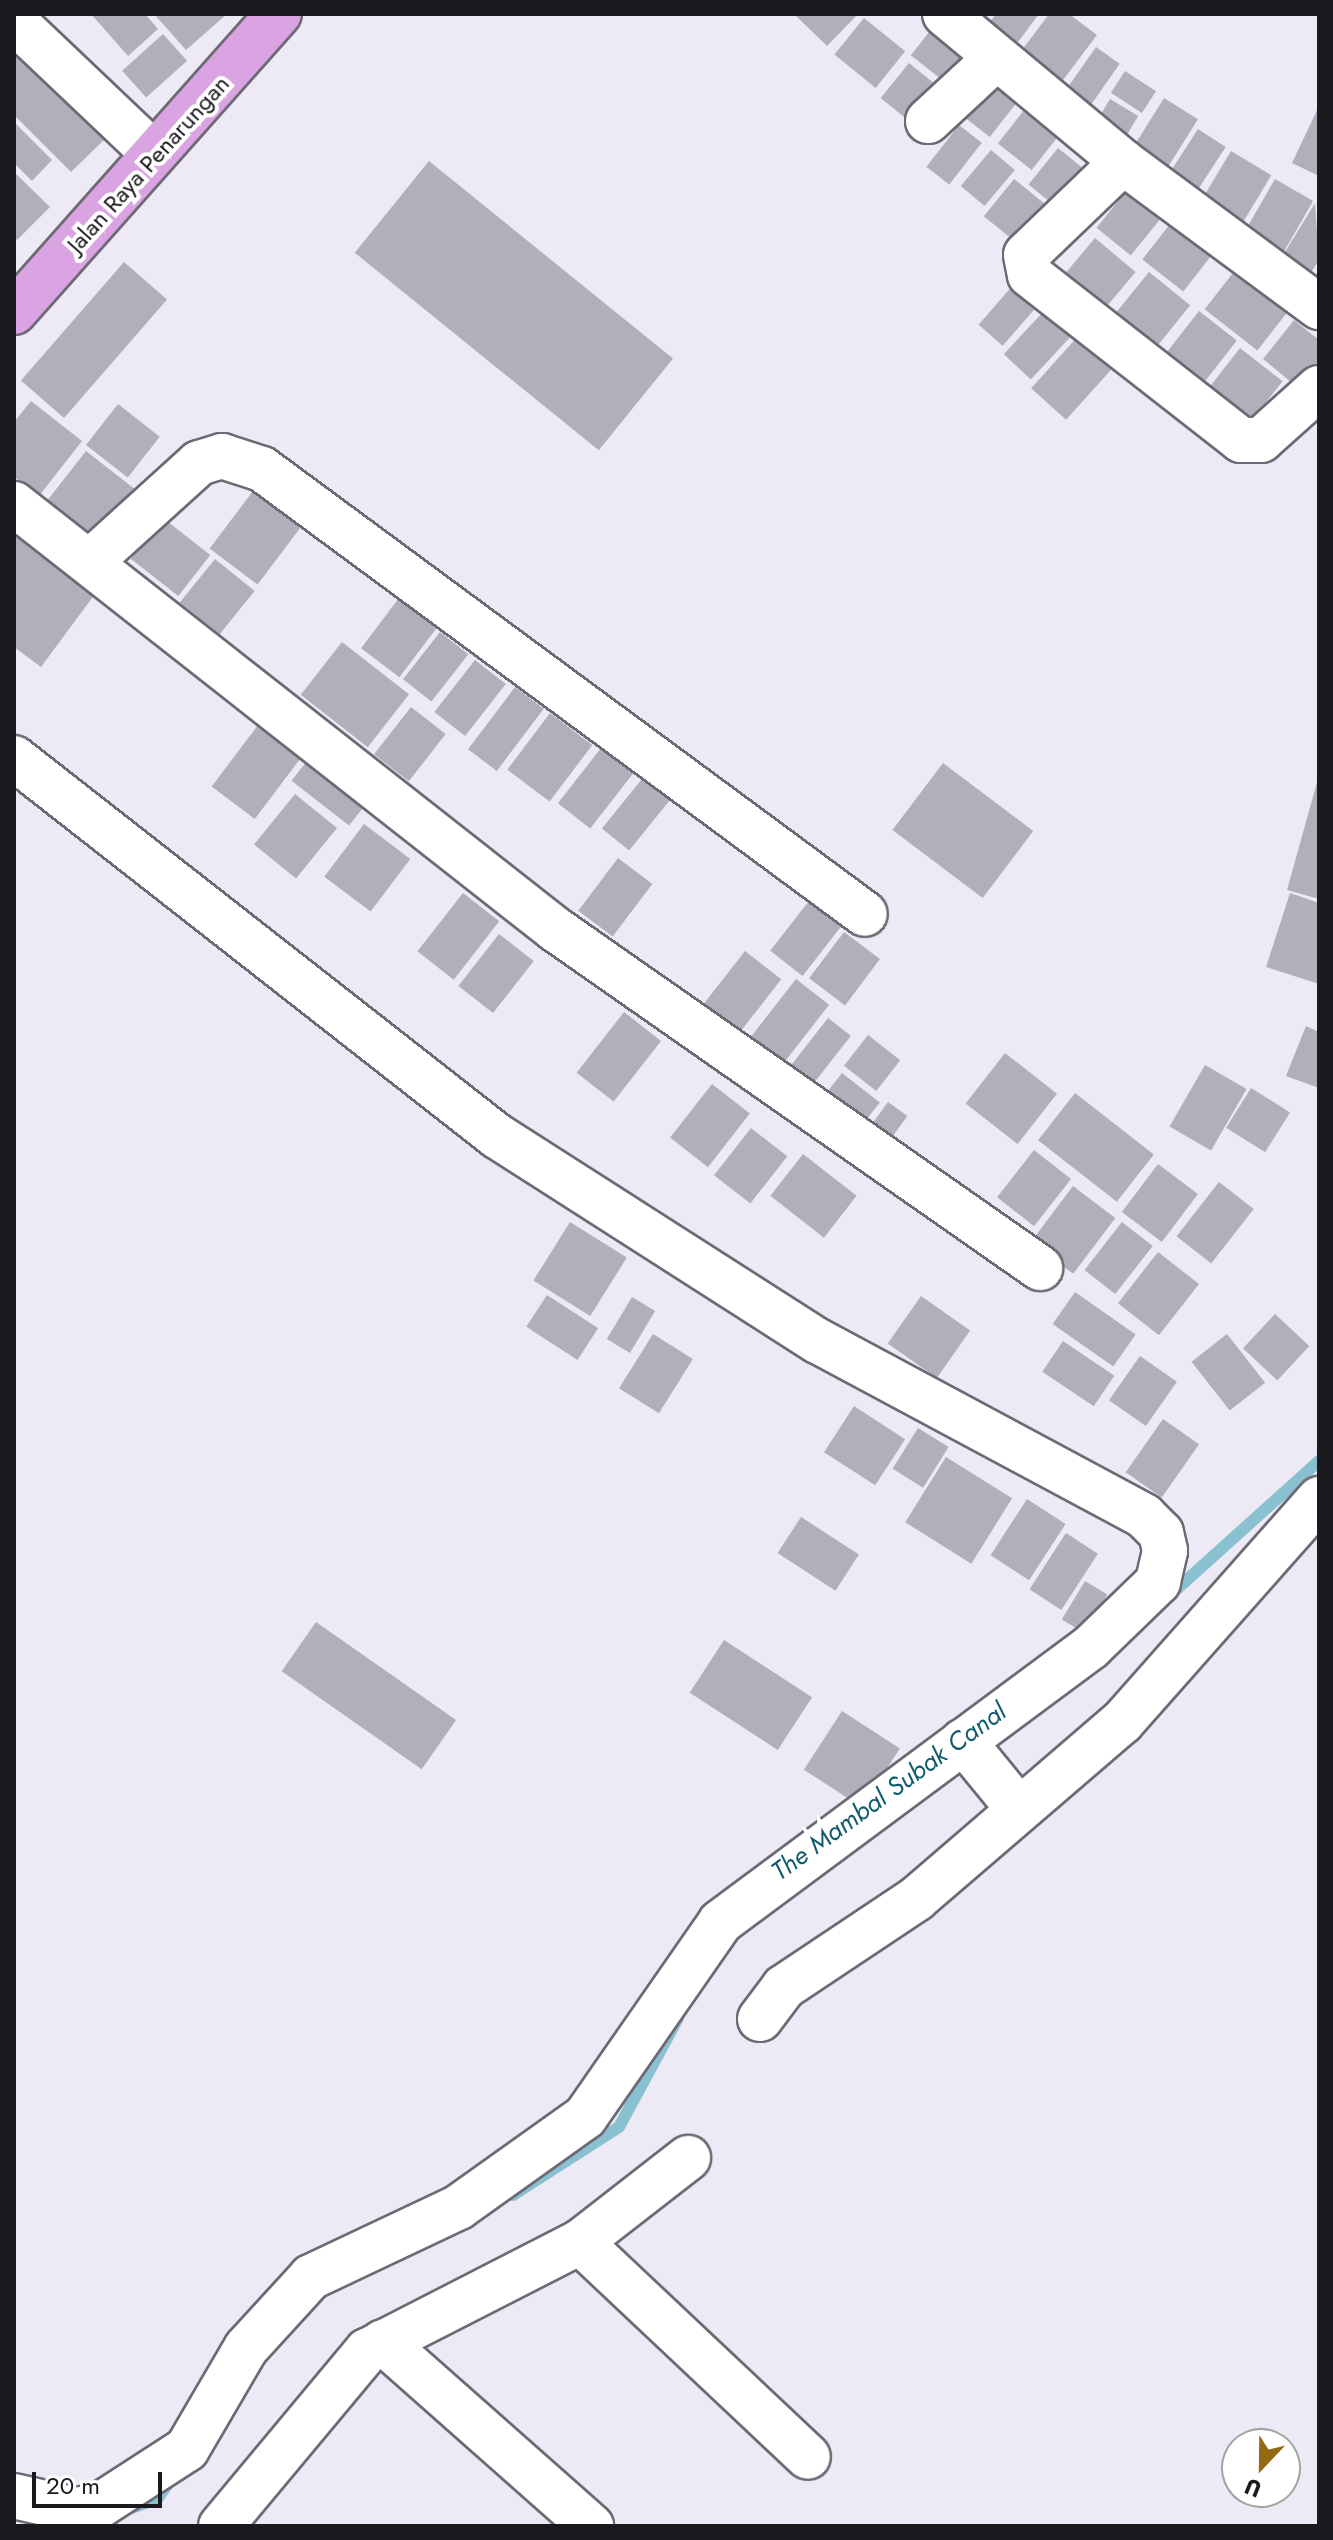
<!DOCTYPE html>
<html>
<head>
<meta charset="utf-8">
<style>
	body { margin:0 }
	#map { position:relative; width:1333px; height:2540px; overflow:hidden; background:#edeaf6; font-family:Jost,sans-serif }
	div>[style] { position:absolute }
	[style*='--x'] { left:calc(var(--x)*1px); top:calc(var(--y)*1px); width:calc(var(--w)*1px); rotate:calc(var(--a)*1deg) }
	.stream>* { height:12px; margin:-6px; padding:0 6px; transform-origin:6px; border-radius:6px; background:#8ac1d1 }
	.building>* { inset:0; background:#b2afbb; transform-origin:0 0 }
	.roads { filter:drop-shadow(2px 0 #6d6a75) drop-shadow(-2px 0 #6d6a75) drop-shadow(0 2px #6d6a75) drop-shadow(0 -2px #6d6a75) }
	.minor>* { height:44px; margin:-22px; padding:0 22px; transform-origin:22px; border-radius:22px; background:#fff }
	.major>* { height:44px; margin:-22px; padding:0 22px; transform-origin:22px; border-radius:22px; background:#daa4e2 }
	span { translate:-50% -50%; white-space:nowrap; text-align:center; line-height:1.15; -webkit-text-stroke:8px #fff; paint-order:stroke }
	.street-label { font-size:24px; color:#1a191d }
	.water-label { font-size:26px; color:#105c6d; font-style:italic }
	.frame { position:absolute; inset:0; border:16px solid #1a191d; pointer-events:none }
	.north { position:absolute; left:1221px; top:2428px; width:80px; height:80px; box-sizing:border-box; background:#fff; border:2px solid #a3a3a5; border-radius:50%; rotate:202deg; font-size:22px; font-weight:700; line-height:32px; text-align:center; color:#1a191d }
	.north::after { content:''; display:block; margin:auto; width:28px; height:36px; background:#946914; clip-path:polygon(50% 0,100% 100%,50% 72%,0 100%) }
	.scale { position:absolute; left:32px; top:2472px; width:130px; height:36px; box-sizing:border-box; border:4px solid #1a191d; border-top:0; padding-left:10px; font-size:24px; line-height:28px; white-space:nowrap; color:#1a191d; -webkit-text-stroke:6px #fff; paint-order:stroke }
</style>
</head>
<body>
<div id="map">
	<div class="stream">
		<i style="--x:1169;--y:1596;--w:202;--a:-42"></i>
		<i style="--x:513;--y:2195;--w:126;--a:-32.7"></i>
		<i style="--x:619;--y:2127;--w:124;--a:-61.6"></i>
		<i style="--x:131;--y:2508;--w:28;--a:-19"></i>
		<i style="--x:157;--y:2499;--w:26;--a:-54"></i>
	</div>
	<div class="building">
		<i style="clip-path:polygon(91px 14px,145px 14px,158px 29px,128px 56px)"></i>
		<i style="clip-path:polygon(154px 14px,227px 14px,186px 50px)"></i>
		<i style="clip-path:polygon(794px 14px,858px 14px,827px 46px)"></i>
		<i style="clip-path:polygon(996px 14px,1039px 14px,1012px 50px,984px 29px)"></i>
		<i style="clip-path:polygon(1049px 14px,1069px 14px,1097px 35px,1060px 84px,1019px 54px)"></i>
		<i style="left:864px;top:18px;width:53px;height:47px;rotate:39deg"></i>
		<i style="left:933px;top:27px;width:46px;height:36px;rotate:38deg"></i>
		<i style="left:163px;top:34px;width:36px;height:55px;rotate:48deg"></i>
		<i style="clip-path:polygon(14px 46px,106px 138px,71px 172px,14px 115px)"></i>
		<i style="left:1096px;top:47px;width:29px;height:61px;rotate:35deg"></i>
		<i style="left:909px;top:63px;width:46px;height:45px;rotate:39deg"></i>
		<i style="left:1125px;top:71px;width:37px;height:26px;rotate:33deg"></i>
		<i style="left:987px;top:74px;width:41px;height:48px;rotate:38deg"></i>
		<i style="left:1164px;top:98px;width:40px;height:63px;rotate:32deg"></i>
		<i style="left:1110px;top:99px;width:33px;height:33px;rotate:31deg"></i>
		<i style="left:1028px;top:105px;width:43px;height:49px;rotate:38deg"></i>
		<i style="clip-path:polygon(1319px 106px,1319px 176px,1292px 163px)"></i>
		<i style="clip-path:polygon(14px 122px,52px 160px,32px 181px,14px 163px)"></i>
		<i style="left:959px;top:125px;width:29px;height:53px;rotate:38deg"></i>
		<i style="left:1198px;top:129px;width:33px;height:58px;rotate:33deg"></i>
		<i style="left:1058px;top:148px;width:35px;height:47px;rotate:39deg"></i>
		<i style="left:991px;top:150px;width:31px;height:47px;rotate:40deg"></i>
		<i style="left:1231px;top:151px;width:47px;height:58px;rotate:31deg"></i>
		<i style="left:429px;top:161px;width:314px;height:118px;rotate:39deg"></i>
		<i style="clip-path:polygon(14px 172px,50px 207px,17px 240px,14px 237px)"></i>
		<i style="left:1014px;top:179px;width:43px;height:48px;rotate:39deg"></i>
		<i style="left:1275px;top:179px;width:44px;height:58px;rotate:30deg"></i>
		<i style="left:1128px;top:189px;width:44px;height:50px;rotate:39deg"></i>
		<i style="clip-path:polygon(1315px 203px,1319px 260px,1305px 282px,1277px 265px)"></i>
		<i style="left:1170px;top:224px;width:52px;height:45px;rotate:38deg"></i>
		<i style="left:1095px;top:238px;width:53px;height:62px;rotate:40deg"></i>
		<i style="left:124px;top:262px;width:57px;height:157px;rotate:41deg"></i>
		<i style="left:1236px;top:269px;width:67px;height:51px;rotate:38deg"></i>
		<i style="left:1149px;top:272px;width:53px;height:68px;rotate:39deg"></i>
		<i style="left:1014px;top:284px;width:32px;height:54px;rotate:41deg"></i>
		<i style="left:1044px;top:311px;width:37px;height:59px;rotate:43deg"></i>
		<i style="left:1199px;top:311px;width:48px;height:64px;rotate:38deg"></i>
		<i style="clip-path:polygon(1294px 320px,1319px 340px,1319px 367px,1301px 390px,1263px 359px)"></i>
		<i style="left:1080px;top:334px;width:47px;height:73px;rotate:42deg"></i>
		<i style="left:1240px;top:348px;width:54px;height:58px;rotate:38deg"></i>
		<i style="clip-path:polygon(31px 401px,82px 441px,39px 496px,14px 477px,14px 422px)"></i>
		<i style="left:118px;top:404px;width:53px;height:52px;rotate:38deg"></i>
		<i style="left:86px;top:451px;width:65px;height:68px;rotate:38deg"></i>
		<i style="left:253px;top:491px;width:60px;height:72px;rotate:37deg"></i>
		<i style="left:163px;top:518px;width:60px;height:52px;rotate:38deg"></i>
		<i style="clip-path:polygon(14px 534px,95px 594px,41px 667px,14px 647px)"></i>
		<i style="left:215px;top:559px;width:51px;height:56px;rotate:39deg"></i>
		<i style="left:399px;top:598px;width:48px;height:63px;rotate:37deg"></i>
		<i style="left:440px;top:632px;width:36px;height:60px;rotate:38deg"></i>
		<i style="left:342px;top:642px;width:85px;height:67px;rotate:38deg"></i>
		<i style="left:475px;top:660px;width:39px;height:66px;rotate:38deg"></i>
		<i style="left:515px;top:687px;width:36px;height:78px;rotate:37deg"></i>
		<i style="left:411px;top:707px;width:44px;height:60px;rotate:38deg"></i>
		<i style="left:550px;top:713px;width:53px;height:71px;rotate:37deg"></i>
		<i style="left:258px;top:725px;width:54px;height:77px;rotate:37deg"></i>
		<i style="left:601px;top:748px;width:41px;height:70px;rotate:38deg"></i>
		<i style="left:310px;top:757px;width:73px;height:30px;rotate:38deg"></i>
		<i style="left:943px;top:763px;width:113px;height:84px;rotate:37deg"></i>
		<i style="left:646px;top:774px;width:35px;height:70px;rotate:39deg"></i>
		<i style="clip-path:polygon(1319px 775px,1319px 899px,1287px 890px)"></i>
		<i style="left:295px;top:794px;width:54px;height:65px;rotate:39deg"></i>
		<i style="left:364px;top:824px;width:58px;height:66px;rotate:37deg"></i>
		<i style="left:618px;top:858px;width:43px;height:66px;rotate:37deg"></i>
		<i style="left:463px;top:893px;width:46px;height:74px;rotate:38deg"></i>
		<i style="clip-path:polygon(1290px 893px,1319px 903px,1319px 984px,1266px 967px)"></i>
		<i style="left:809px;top:901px;width:41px;height:63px;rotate:38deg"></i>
		<i style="left:844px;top:932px;width:45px;height:58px;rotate:37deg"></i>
		<i style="left:499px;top:934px;width:44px;height:66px;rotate:38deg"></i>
		<i style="left:745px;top:951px;width:46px;height:66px;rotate:38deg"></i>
		<i style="left:796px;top:979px;width:42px;height:73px;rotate:38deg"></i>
		<i style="left:624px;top:1012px;width:47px;height:77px;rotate:38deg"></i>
		<i style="left:828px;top:1018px;width:29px;height:64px;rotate:38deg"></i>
		<i style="clip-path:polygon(1306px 1026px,1319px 1032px,1319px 1088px,1286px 1076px)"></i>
		<i style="left:868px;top:1035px;width:41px;height:39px;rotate:38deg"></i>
		<i style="left:1005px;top:1053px;width:66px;height:64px;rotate:38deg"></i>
		<i style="left:1205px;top:1065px;width:48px;height:71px;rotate:30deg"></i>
		<i style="left:842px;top:1073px;width:48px;height:33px;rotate:38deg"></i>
		<i style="left:712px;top:1084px;width:48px;height:68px;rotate:38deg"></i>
		<i style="left:1251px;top:1088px;width:46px;height:47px;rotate:32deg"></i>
		<i style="left:1075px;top:1093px;width:100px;height:60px;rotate:38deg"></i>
		<i style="left:888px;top:1102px;width:24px;height:38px;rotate:36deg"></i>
		<i style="left:751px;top:1128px;width:46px;height:60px;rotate:38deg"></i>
		<i style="left:1034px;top:1150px;width:47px;height:60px;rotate:38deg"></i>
		<i style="left:803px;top:1154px;width:68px;height:53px;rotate:38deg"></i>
		<i style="left:1158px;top:1164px;width:50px;height:60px;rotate:37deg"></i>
		<i style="left:1219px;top:1182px;width:44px;height:69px;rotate:38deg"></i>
		<i style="left:1073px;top:1186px;width:53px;height:70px;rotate:37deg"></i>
		<i style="left:570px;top:1222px;width:67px;height:69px;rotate:32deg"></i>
		<i style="left:1122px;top:1222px;width:39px;height:61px;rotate:38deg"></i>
		<i style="left:1158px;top:1252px;width:52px;height:65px;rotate:38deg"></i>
		<i style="left:1075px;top:1292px;width:74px;height:39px;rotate:35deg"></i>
		<i style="left:547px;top:1295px;width:61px;height:38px;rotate:33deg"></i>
		<i style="left:921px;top:1296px;width:60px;height:58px;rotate:35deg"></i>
		<i style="left:632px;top:1297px;width:27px;height:49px;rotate:31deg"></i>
		<i style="left:1275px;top:1314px;width:47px;height:47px;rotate:43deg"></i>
		<i style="left:653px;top:1334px;width:47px;height:64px;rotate:32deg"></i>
		<i style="left:1227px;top:1334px;width:62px;height:45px;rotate:52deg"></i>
		<i style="left:1063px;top:1341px;width:62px;height:37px;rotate:34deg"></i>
		<i style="left:1140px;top:1356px;width:45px;height:54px;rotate:35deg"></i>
		<i style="left:854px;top:1406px;width:61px;height:55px;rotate:33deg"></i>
		<i style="left:1163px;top:1419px;width:44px;height:65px;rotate:35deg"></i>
		<i style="left:918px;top:1428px;width:36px;height:48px;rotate:32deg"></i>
		<i style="left:946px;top:1457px;width:78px;height:77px;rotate:32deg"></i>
		<i style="left:1027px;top:1499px;width:46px;height:67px;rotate:33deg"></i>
		<i style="left:801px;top:1517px;width:69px;height:43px;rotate:33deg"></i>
		<i style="left:1066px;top:1533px;width:38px;height:67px;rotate:33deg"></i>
		<i style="left:1085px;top:1581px;width:26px;height:45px;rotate:31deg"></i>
		<i style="left:316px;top:1622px;width:171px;height:60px;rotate:35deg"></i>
		<i style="left:724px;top:1640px;width:105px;height:63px;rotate:33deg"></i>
		<i style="left:842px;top:1711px;width:69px;height:70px;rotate:33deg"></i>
	</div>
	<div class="roads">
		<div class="minor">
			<i style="--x:945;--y:14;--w:231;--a:39.7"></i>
			<i style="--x:1123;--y:162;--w:244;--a:36.5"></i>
			<i style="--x:14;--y:21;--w:193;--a:43.5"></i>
			<i style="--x:928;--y:121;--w:93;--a:-42.8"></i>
			<i style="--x:1123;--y:162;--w:134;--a:136.2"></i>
			<i style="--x:1026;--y:255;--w:20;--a:79"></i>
			<i style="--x:1030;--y:275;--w:268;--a:38"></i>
			<i style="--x:1241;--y:440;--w:20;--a:0"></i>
			<i style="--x:1261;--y:440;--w:78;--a:-41.9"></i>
			<i style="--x:14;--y:504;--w:688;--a:38.15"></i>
			<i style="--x:555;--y:929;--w:592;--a:34.95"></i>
			<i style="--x:92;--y:560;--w:144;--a:-42.2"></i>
			<i style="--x:199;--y:463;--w:24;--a:-17"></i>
			<i style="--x:222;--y:456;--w:42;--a:18"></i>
			<i style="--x:262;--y:469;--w:749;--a:36.43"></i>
			<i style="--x:14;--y:758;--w:613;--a:38.05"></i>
			<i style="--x:497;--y:1136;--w:381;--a:32.6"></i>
			<i style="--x:818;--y:1341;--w:370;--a:28.2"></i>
			<i style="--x:1144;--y:1516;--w:24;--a:45"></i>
			<i style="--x:1161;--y:1533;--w:18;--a:77"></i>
			<i style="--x:1165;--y:1551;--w:32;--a:103"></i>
			<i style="--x:1158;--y:1582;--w:93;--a:135.9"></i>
			<i style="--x:1091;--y:1647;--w:462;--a:143.4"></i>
			<i style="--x:720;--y:1923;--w:236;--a:124.8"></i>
			<i style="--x:585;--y:2117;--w:155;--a:144.5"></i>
			<i style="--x:459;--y:2207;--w:164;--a:154.7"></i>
			<i style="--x:311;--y:2277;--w:96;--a:132.5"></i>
			<i style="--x:246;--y:2348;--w:117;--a:120.3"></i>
			<i style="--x:187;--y:2449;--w:105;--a:147.1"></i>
			<i style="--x:99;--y:2506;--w:23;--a:170"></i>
			<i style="--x:76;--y:2510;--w:64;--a:-167.3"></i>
			<i style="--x:963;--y:1741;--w:85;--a:50.7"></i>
			<i style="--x:760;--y:2019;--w:40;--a:-53"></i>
			<i style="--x:784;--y:1987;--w:159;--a:-33.7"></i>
			<i style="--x:916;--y:1899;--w:272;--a:-40.7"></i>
			<i style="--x:1122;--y:1722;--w:298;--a:-48.5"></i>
			<i style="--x:580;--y:2242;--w:313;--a:43.3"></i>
			<i style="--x:383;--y:2342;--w:278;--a:41.5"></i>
			<i style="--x:221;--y:2526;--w:228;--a:-50.2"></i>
			<i style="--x:367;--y:2351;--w:239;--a:-27.1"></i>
			<i style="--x:580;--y:2242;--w:137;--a:-37.9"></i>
		</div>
		<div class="major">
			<i style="--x:14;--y:312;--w:399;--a:-48.4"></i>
		</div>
	</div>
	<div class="street-label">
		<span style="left:148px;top:164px;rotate:-48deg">Jalan Raya Penarungan</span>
	</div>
	<div class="water-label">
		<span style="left:889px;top:1792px;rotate:-36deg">The Mambal Subak Canal</span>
	</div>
	<div class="frame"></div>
	<div class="north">U</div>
	<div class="scale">20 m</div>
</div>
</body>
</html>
